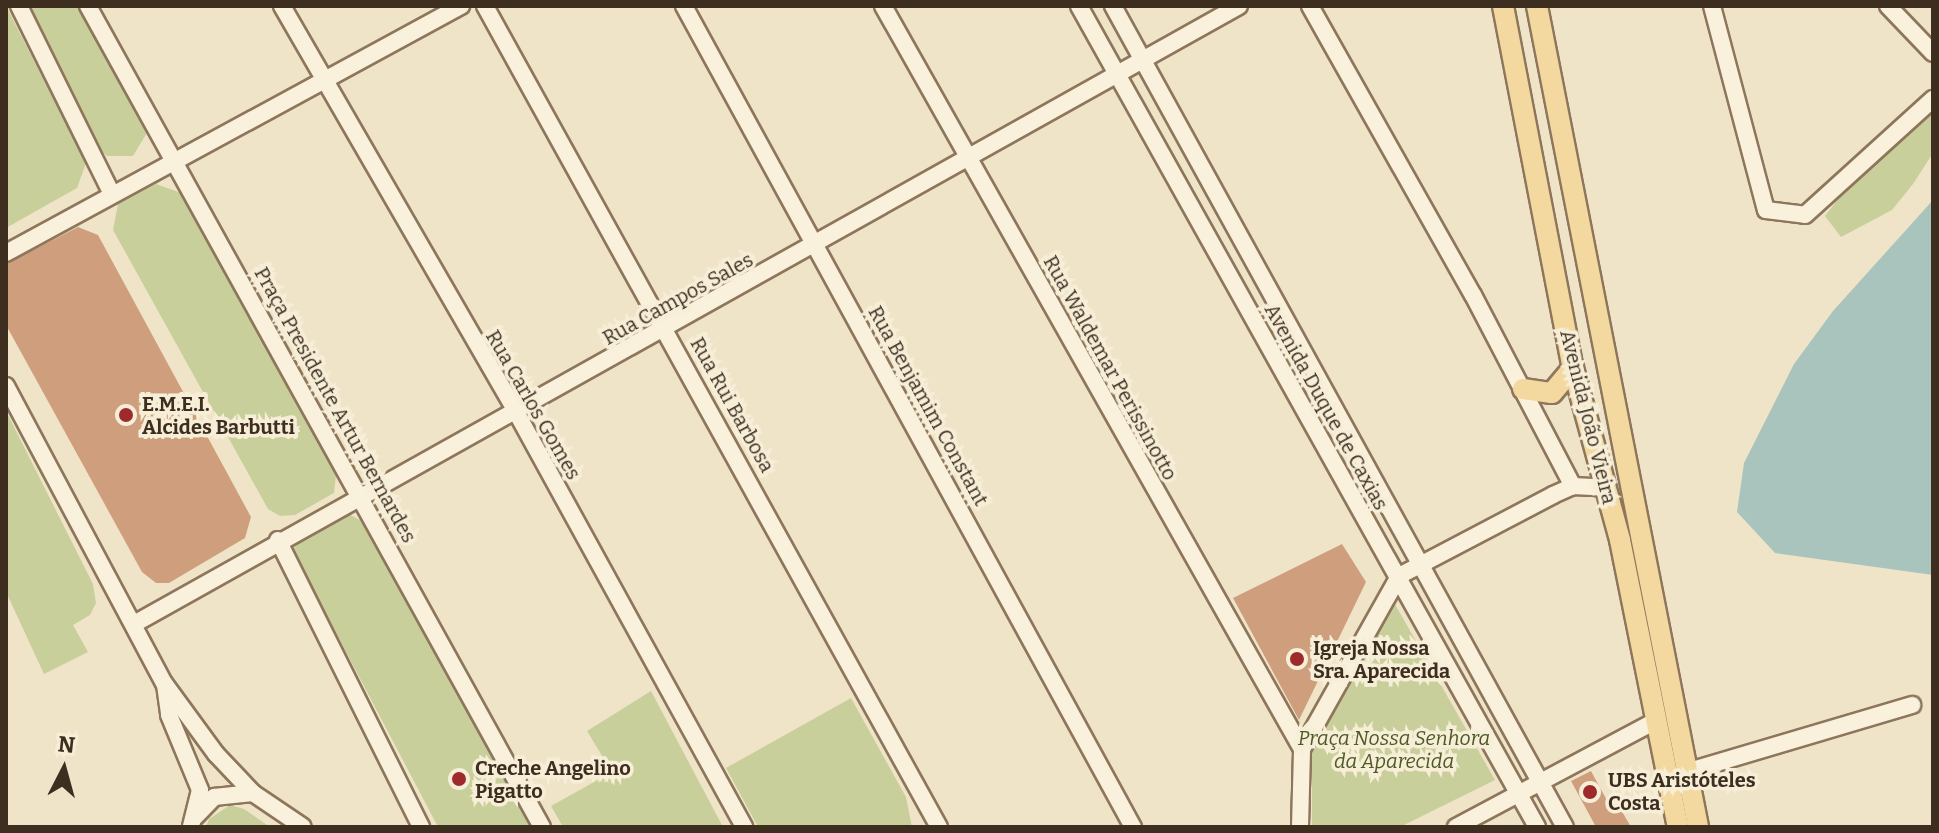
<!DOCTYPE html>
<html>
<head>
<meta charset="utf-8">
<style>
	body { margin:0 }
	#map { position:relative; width:1939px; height:833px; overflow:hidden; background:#f0e4c8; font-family:Bitter,serif }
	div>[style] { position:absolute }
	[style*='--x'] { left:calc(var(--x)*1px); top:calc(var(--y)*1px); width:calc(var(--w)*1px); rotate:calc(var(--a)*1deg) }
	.green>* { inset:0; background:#c9cf9b }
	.water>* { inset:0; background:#a9c4bc }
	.building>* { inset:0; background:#cf9f7d }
	.roads { filter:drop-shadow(2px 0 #8d765c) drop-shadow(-2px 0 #8d765c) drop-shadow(0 2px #8d765c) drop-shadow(0 -2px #8d765c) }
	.minor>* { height:16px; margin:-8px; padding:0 8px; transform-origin:8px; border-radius:8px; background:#faf1dc }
	.major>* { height:20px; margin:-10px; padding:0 10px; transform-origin:10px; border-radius:10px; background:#f3d9a0 }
	.dots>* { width:22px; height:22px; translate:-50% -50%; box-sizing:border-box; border:4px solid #f7eed8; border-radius:50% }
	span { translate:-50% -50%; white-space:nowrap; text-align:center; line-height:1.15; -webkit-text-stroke:7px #f7eed8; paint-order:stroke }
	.street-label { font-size:20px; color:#3d2e20 }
	.poi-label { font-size:20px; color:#3d2e20; font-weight:700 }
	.left { translate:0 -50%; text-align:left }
	.park-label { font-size:20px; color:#4d5a26; font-style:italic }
	.frame { position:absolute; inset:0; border:8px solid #3d2e20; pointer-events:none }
	.north { position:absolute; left:24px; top:729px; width:80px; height:80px; -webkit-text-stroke:6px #f7eed8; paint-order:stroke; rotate:6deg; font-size:22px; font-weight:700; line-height:32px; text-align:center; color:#3d2e20 }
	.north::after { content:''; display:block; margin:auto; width:28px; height:36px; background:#3d2e20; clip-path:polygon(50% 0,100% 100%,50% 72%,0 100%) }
</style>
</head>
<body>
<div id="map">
	<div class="green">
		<i style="clip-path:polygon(6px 6px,86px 163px,77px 188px,6px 228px)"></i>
		<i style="clip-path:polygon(27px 6px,79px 6px,148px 131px,133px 156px,107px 156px,99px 149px)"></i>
		<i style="clip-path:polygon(1933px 102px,1933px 153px,1913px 184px,1892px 210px,1841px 237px,1825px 216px,1875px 151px)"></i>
		<i style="clip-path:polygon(156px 184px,181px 193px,336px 474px,334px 493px,295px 515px,280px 516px,268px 509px,113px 230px,118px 204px)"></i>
		<i style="clip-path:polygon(6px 411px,93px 584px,96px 603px,90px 615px,73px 625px,88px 652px,44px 674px,6px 592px)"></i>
		<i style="clip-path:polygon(340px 509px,367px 524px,532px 827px,438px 827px,293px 551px,300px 533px)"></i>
		<i style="clip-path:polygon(1392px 599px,1495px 780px,1400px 827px,1312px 827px,1312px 747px)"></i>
		<i style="clip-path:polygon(651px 691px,723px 827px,563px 827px,551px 806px,612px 772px,587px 731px)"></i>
		<i style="clip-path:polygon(851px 698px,906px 797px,912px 827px,758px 827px,726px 768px)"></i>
		<i style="clip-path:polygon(230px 805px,244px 809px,270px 827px,206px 827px,209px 819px)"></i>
	</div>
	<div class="water">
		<i style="clip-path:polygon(1933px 200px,1933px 575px,1775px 553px,1737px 512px,1744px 463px,1794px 364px,1833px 311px)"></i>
	</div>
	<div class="building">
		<i style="clip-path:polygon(78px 227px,98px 235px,251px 517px,245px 538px,169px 583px,156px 583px,142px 572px,6px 325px,6px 264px)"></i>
		<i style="clip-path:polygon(1342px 544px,1366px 582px,1299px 720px,1233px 598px)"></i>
		<i style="clip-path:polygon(1591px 771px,1610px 806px,1617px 803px,1631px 827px,1596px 827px,1571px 781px)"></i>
	</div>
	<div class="roads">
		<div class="minor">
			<i style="--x:19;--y:6;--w:210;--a:63.7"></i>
			<i style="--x:88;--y:6;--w:938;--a:61.06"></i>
			<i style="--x:282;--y:6;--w:466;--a:60"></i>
			<i style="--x:515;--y:410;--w:476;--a:61.2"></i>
			<i style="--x:485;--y:6;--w:938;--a:61.06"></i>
			<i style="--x:684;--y:6;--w:936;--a:61.33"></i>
			<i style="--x:883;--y:6;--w:853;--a:60.58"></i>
			<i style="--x:1079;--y:6;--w:940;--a:60.84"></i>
			<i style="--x:1113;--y:6;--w:937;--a:61.17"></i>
			<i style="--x:1310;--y:6;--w:332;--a:60.6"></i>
			<i style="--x:1473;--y:295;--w:216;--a:62.4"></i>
			<i style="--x:1712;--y:6;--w:211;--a:75.2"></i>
			<i style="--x:1766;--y:210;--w:39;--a:7"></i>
			<i style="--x:1805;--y:215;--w:173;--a:-42.2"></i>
			<i style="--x:1888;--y:6;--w:65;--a:46.2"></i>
			<i style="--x:6;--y:253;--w:518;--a:-28.5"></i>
			<i style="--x:6;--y:386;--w:336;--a:62"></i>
			<i style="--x:164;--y:683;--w:88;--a:53.8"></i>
			<i style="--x:216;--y:754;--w:54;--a:46.5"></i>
			<i style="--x:253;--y:793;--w:60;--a:34.2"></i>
			<i style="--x:278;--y:540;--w:321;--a:63.5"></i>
			<i style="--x:134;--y:624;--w:1266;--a:-29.22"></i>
			<i style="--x:165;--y:685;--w:30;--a:82"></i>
			<i style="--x:169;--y:715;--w:81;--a:67.5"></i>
			<i style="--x:200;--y:790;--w:38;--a:104"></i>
			<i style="--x:1686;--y:772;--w:236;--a:-16.5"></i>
			<i style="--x:195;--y:817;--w:28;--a:-46"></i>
			<i style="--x:214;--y:797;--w:39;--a:-6"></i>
			<i style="--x:1300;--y:827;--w:78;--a:-88.5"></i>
			<i style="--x:1302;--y:749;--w:198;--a:-60.7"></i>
			<i style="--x:1399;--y:576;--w:174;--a:-27.7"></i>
			<i style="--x:1553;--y:495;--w:22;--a:-24"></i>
			<i style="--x:1573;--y:486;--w:34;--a:3"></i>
			<i style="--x:1456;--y:827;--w:225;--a:-28"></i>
		</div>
		<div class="major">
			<i style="--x:1503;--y:6;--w:369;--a:79.1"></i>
			<i style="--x:1573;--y:368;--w:178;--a:74.7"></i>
			<i style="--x:1620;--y:540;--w:293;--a:78.6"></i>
			<i style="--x:1537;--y:6;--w:837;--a:78.9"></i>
			<i style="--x:1523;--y:389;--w:29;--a:8"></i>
			<i style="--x:1552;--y:393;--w:33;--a:-50"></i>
		</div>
	</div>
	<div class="dots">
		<i style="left:126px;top:415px;background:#9e2a2b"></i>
		<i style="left:1297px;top:659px;background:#9e2a2b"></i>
		<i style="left:459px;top:779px;background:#9e2a2b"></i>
		<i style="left:1590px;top:792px;background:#9e2a2b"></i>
	</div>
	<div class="street-label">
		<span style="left:678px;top:299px;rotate:-29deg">Rua Campos Sales</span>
		<span style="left:1110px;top:368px;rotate:61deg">Rua Waldemar Perissinotto</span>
		<span style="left:335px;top:405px;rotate:61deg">Praça Presidente Artur Bernardes</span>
		<span style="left:533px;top:405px;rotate:60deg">Rua Carlos Gomes</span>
		<span style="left:732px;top:405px;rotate:61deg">Rua Rui Barbosa</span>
		<span style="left:928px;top:406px;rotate:61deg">Rua Benjamim Constant</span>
		<span style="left:1326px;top:407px;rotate:61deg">Avenida Duque de Caxias</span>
		<span style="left:1588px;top:417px;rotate:76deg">Avenida João Vieira</span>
	</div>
	<div class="poi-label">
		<span class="left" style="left:142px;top:416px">E.M.E.I.<br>Alcides Barbutti</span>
		<span class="left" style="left:1313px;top:660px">Igreja Nossa<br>Sra. Aparecida</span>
		<span class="left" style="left:475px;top:780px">Creche Angelino<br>Pigatto</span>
		<span class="left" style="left:1608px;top:792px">UBS Aristóteles<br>Costa</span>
	</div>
	<div class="park-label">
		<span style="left:1394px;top:750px">Praça Nossa Senhora<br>da Aparecida</span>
	</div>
	<div class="frame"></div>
	<div class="north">N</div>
</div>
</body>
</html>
